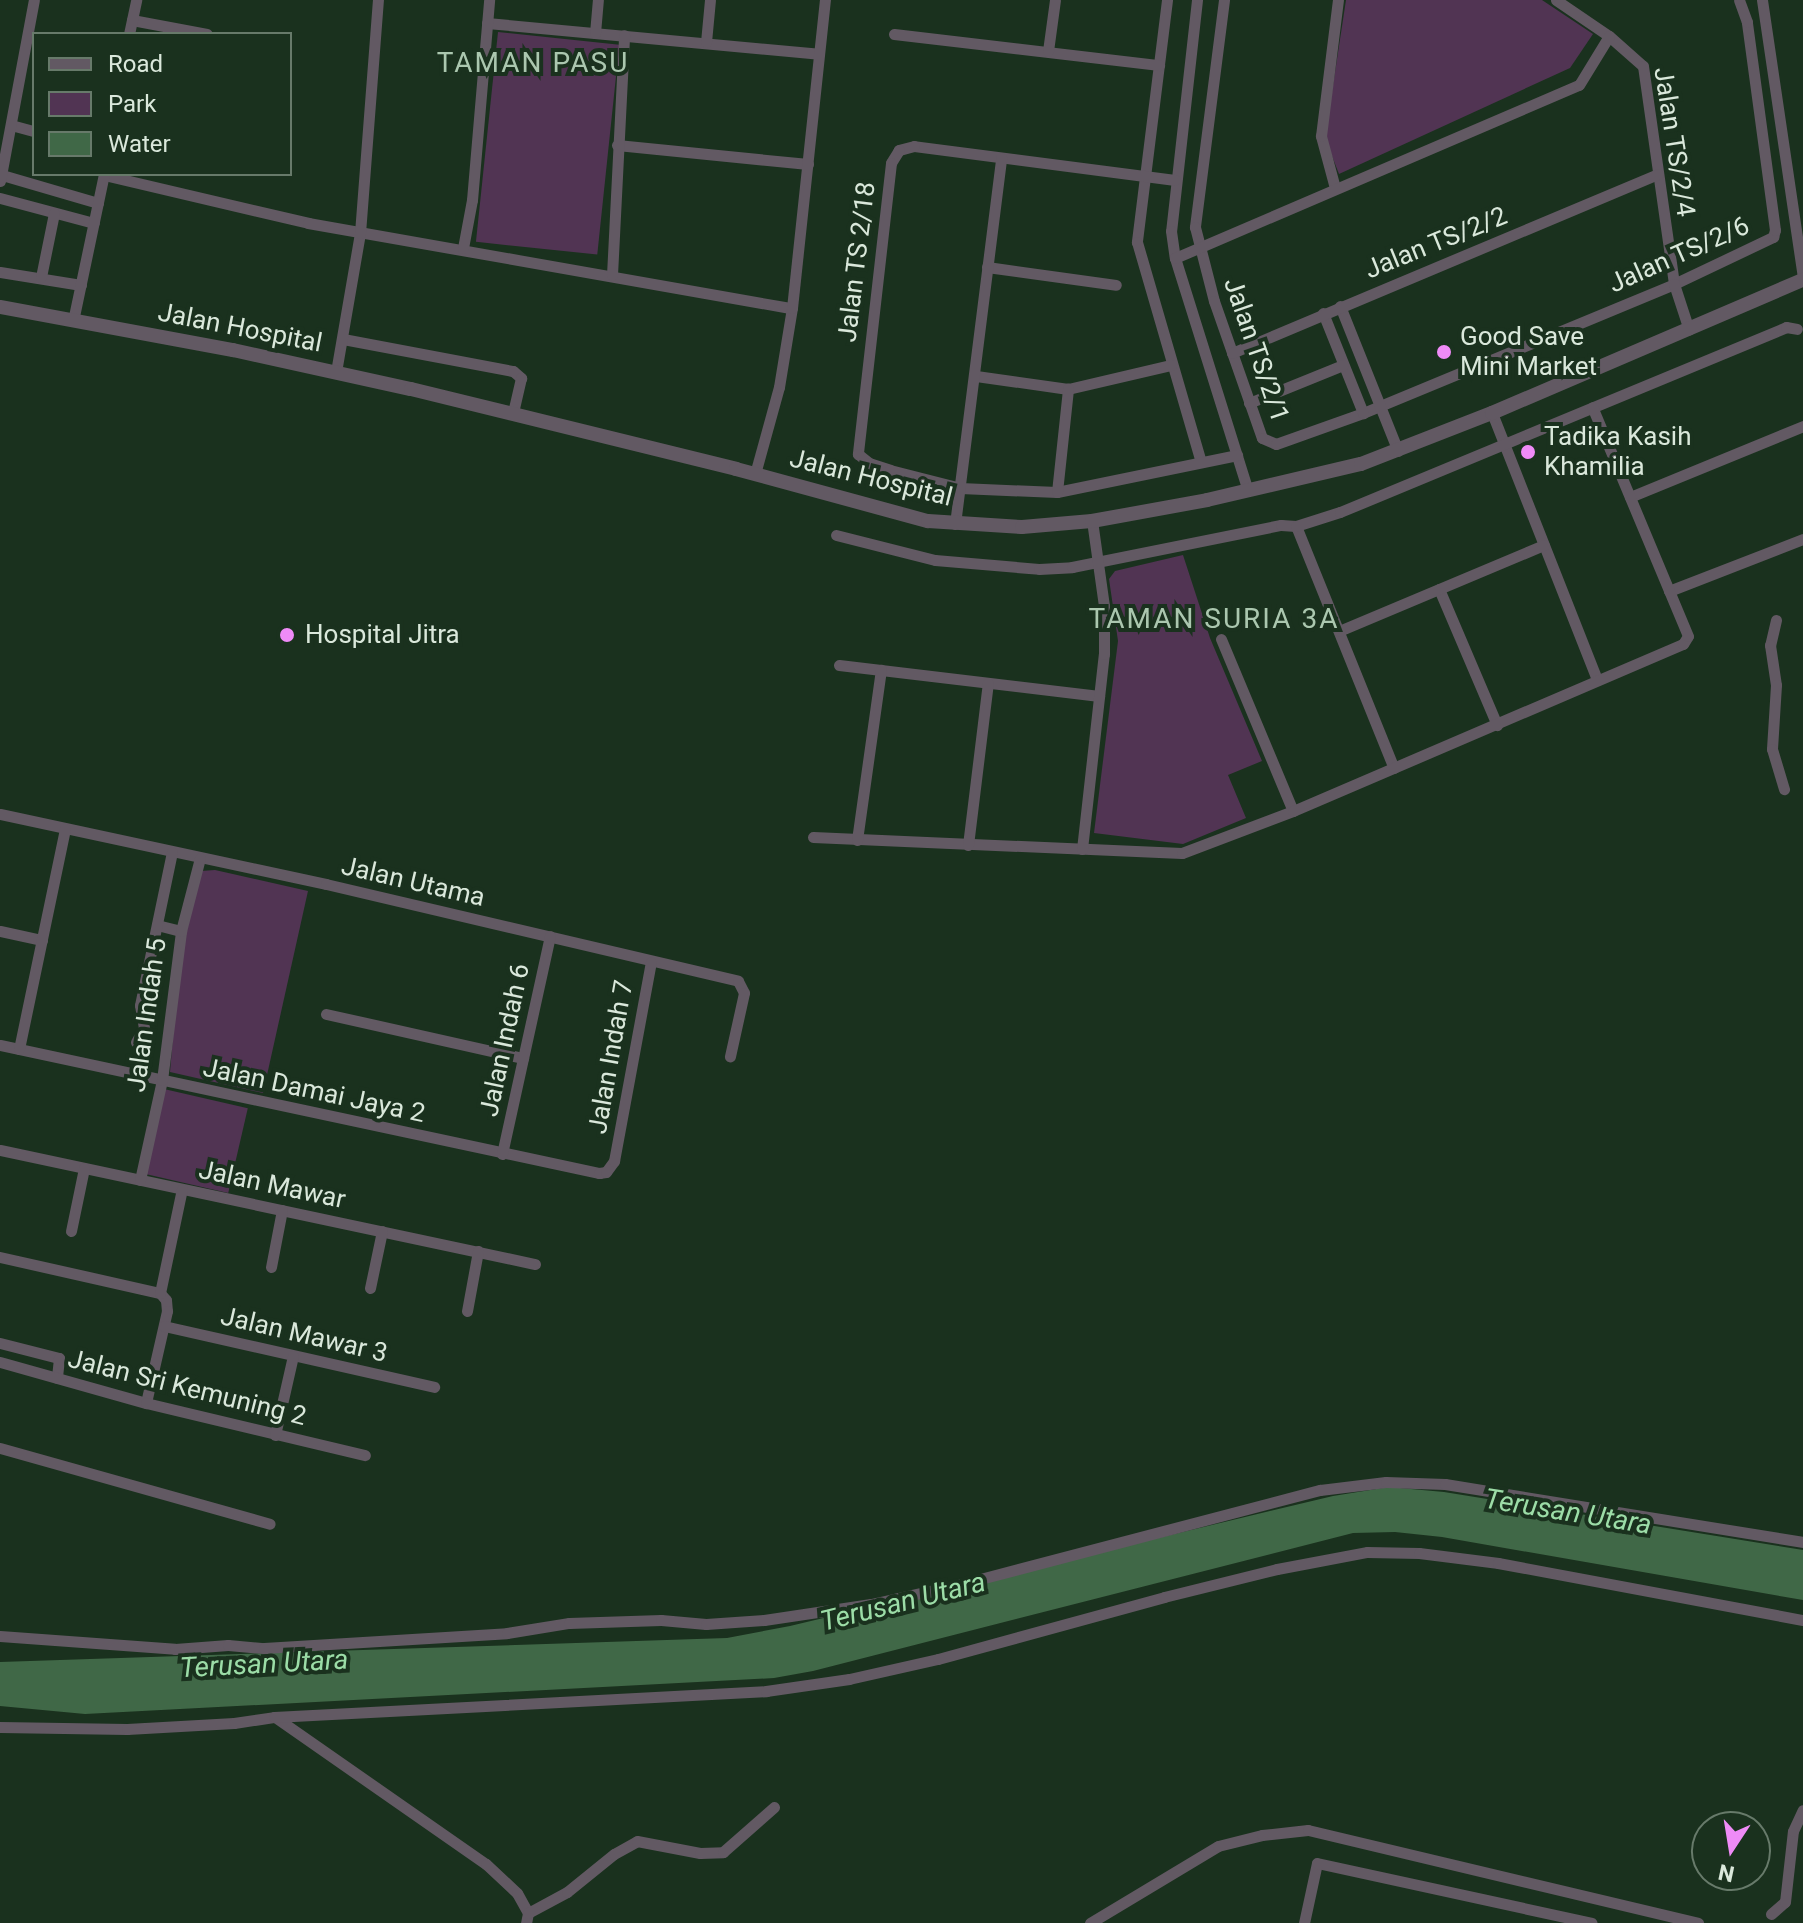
<!DOCTYPE html>
<html>
<head>
<meta charset="utf-8">
<style>
	body { margin:0 }
	#map { position:relative; width:1803px; height:1923px; overflow:hidden; background:#1a311e; font-family:Roboto,sans-serif }
	div>[style] { position:absolute }
	[style*='--x'] { left:calc(var(--x)*1px); top:calc(var(--y)*1px); width:calc(var(--w)*1px); rotate:calc(var(--a)*1deg) }
	.green>* { inset:0; background:#513453; transform-origin:0 0 }
	.water>* { inset:0; background:#406847 }
	.minor>* { height:11px; margin:-5.5px; padding:0 5.5px; transform-origin:5.5px; border-radius:5.5px; background:#625963 }
	.tertiary>* { height:14px; margin:-7px; padding:0 7px; transform-origin:7px; border-radius:7px; background:#625963 }
	.dots>* { width:22px; height:22px; translate:-50% -50%; box-sizing:border-box; border:4px solid #1a311e; border-radius:50% }
	span { translate:-50% -50%; white-space:nowrap; text-align:center; line-height:1.15; -webkit-text-stroke:8px #1a311e; paint-order:stroke }
	.street-label { font-size:26px; color:#dae8db }
	.poi-label { font-size:26px; color:#dae8db }
	.left { translate:0 -50%; text-align:left }
	.neighbourhood-label { font-size:28px; color:#abc7af; letter-spacing:2px }
	.water-label { font-size:28px; color:#9cdda7; font-style:italic }
	.legend { position:absolute; left:32px; top:32px; width:260px; height:144px; box-sizing:border-box; background:#1a311e; border:2px solid #677a6a; margin:0; padding:10px 14px; list-style:none; font-size:24px; color:#dae8db }
	.legend li { display:flex; align-items:center; gap:16px; height:40px }
	.legend b { width:40px; border:2px solid #677a6a }
	.north { position:absolute; left:1691px; top:1811px; width:80px; height:80px; box-sizing:border-box; background:#1a311e; border:2px solid #677a6a; border-radius:50%; rotate:192deg; font-size:22px; font-weight:700; line-height:32px; text-align:center; color:#dae8db }
	.north::after { content:''; display:block; margin:auto; width:28px; height:36px; background:#ef8bf7; clip-path:polygon(50% 0,100% 100%,50% 72%,0 100%) }
</style>
</head>
<body>
<div id="map">
	<div class="green">
		<i style="clip-path:polygon(1346px 0,1542px 0,1593px 34px,1570px 68px,1339px 174px,1325px 138px)"></i>
		<i style="left:498px;top:32px;width:122px;height:211px;rotate:6deg"></i>
		<i style="clip-path:polygon(1183px 555px,1210px 638px,1262px 761px,1228px 775px,1246px 818px,1183px 844px,1094px 833px,1118px 641px,1109px 579px,1115px 571px)"></i>
		<i style="clip-path:polygon(215px 870px,308px 891px,263px 1093px,170px 1072px,180px 954px,201px 871px)"></i>
		<i style="left:164px;top:1089px;width:86px;height:87px;rotate:13deg"></i>
	</div>
	<div class="water">
		<i style="clip-path:polygon(1389px 1487px,1444px 1492px,1803px 1550px,1803px 1600px,1442px 1537px,1395px 1532px,1353px 1533px,813px 1671px,774px 1678px,85px 1714px,0 1706px,0 1662px,727px 1638px,790px 1626px,1333px 1496px)"></i>
	</div>
	<div class="minor">
		<i style="--x:1167;--y:0;--w:244;--a:97.1"></i>
		<i style="--x:1137;--y:242;--w:229;--a:73.8"></i>
		<i style="--x:1197;--y:0;--w:232;--a:96.4"></i>
		<i style="--x:1171;--y:231;--w:27;--a:82"></i>
		<i style="--x:1175;--y:258;--w:244;--a:72.6"></i>
		<i style="--x:1224;--y:0;--w:229;--a:97.3"></i>
		<i style="--x:1195;--y:227;--w:76;--a:75.6"></i>
		<i style="--x:1214;--y:301;--w:145;--a:70.7"></i>
		<i style="--x:1262;--y:438;--w:15;--a:23"></i>
		<i style="--x:1276;--y:444;--w:92;--a:-19.6"></i>
		<i style="--x:1363;--y:413;--w:337;--a:-22.5"></i>
		<i style="--x:1674;--y:284;--w:110;--a:-25.4"></i>
		<i style="--x:1773;--y:237;--w:7;--a:-74"></i>
		<i style="--x:1775;--y:230;--w:210;--a:-97.7"></i>
		<i style="--x:1747;--y:22;--w:23;--a:-110"></i>
		<i style="--x:1556;--y:0;--w:64;--a:34.2"></i>
		<i style="--x:1609;--y:36;--w:45;--a:41.4"></i>
		<i style="--x:1643;--y:66;--w:220;--a:81.9"></i>
		<i style="--x:1674;--y:284;--w:48;--a:71.9"></i>
		<i style="--x:1762;--y:0;--w:281;--a:81.6"></i>
		<i style="--x:132;--y:20;--w:76;--a:10.6"></i>
		<i style="--x:487;--y:23;--w:333;--a:5.3"></i>
		<i style="--x:595;--y:33;--w:33;--a:-85"></i>
		<i style="--x:129;--y:34;--w:35;--a:-78"></i>
		<i style="--x:894;--y:34;--w:267;--a:6.7"></i>
		<i style="--x:706;--y:42;--w:42;--a:-84.6"></i>
		<i style="--x:1048;--y:51;--w:51;--a:-82.2"></i>
		<i style="--x:11;--y:125;--w:24;--a:15"></i>
		<i style="--x:617;--y:145;--w:192;--a:5.7"></i>
		<i style="--x:2;--y:175;--w:100;--a:16.3"></i>
		<i style="--x:104;--y:175;--w:210;--a:13.2"></i>
		<i style="--x:308;--y:223;--w:491;--a:10"></i>
		<i style="--x:1175;--y:180;--w:263;--a:-172.6"></i>
		<i style="--x:914;--y:146;--w:16;--a:165"></i>
		<i style="--x:899;--y:150;--w:15;--a:122"></i>
		<i style="--x:891;--y:163;--w:293;--a:96.5"></i>
		<i style="--x:858;--y:454;--w:14;--a:39"></i>
		<i style="--x:869;--y:463;--w:22;--a:18"></i>
		<i style="--x:890;--y:470;--w:72;--a:14.4"></i>
		<i style="--x:960;--y:488;--w:97;--a:2.4"></i>
		<i style="--x:1057;--y:492;--w:184;--a:-11.6"></i>
		<i style="--x:0;--y:181;--w:184;--a:-79.4"></i>
		<i style="--x:1335;--y:188;--w:54;--a:-105.1"></i>
		<i style="--x:1321;--y:136;--w:137;--a:-82.9"></i>
		<i style="--x:0;--y:198;--w:97;--a:14.9"></i>
		<i style="--x:463;--y:248;--w:49;--a:-79.4"></i>
		<i style="--x:472;--y:200;--w:201;--a:-85.1"></i>
		<i style="--x:1175;--y:258;--w:439;--a:-23.2"></i>
		<i style="--x:1579;--y:85;--w:57;--a:-58.5"></i>
		<i style="--x:987;--y:267;--w:130;--a:7.9"></i>
		<i style="--x:0;--y:272;--w:82;--a:9.1"></i>
		<i style="--x:612;--y:275;--w:240;--a:-87.1"></i>
		<i style="--x:41;--y:277;--w:65;--a:-78.5"></i>
		<i style="--x:1340;--y:306;--w:156;--a:68.2"></i>
		<i style="--x:1323;--y:313;--w:108;--a:68.2"></i>
		<i style="--x:73;--y:321;--w:150;--a:-78.1"></i>
		<i style="--x:343;--y:339;--w:173;--a:10.7"></i>
		<i style="--x:513;--y:371;--w:11;--a:41"></i>
		<i style="--x:521;--y:378;--w:35;--a:103"></i>
		<i style="--x:1232;--y:353;--w:462;--a:-22.8"></i>
		<i style="--x:336;--y:372;--w:141;--a:-80.2"></i>
		<i style="--x:360;--y:233;--w:234;--a:-85.6"></i>
		<i style="--x:976;--y:376;--w:93;--a:8"></i>
		<i style="--x:1068;--y:389;--w:106;--a:-13.1"></i>
		<i style="--x:1249;--y:403;--w:101;--a:-22"></i>
		<i style="--x:1492;--y:413;--w:287;--a:68.5"></i>
		<i style="--x:755;--y:474;--w:90;--a:-74.6"></i>
		<i style="--x:779;--y:387;--w:80;--a:-80.7"></i>
		<i style="--x:792;--y:308;--w:310;--a:-83.9"></i>
		<i style="--x:1057;--y:492;--w:104;--a:-83.9"></i>
		<i style="--x:1630;--y:497;--w:187;--a:-22.3"></i>
		<i style="--x:955;--y:524;--w:369;--a:-82.8"></i>
		<i style="--x:1296;--y:526;--w:261;--a:68"></i>
		<i style="--x:836;--y:535;--w:102;--a:14.2"></i>
		<i style="--x:935;--y:560;--w:104;--a:4.9"></i>
		<i style="--x:1039;--y:569;--w:33;--a:-3"></i>
		<i style="--x:1072;--y:567;--w:213;--a:-11.4"></i>
		<i style="--x:1281;--y:525;--w:15;--a:4"></i>
		<i style="--x:1296;--y:526;--w:46;--a:-17.7"></i>
		<i style="--x:1340;--y:512;--w:483;--a:-22.5"></i>
		<i style="--x:1786;--y:327;--w:11;--a:10"></i>
		<i style="--x:1439;--y:589;--w:148;--a:66.9"></i>
		<i style="--x:1669;--y:591;--w:144;--a:-21.2"></i>
		<i style="--x:1776;--y:620;--w:26;--a:103"></i>
		<i style="--x:1770;--y:645;--w:40;--a:81.5"></i>
		<i style="--x:1776;--y:685;--w:64;--a:93.6"></i>
		<i style="--x:1772;--y:749;--w:42;--a:73.3"></i>
		<i style="--x:1339;--y:631;--w:222;--a:-22.8"></i>
		<i style="--x:1221;--y:639;--w:186;--a:67.3"></i>
		<i style="--x:839;--y:665;--w:262;--a:6.8"></i>
		<i style="--x:0;--y:814;--w:333;--a:12.1"></i>
		<i style="--x:326;--y:884;--w:423;--a:13.2"></i>
		<i style="--x:738;--y:981;--w:13;--a:63"></i>
		<i style="--x:744;--y:993;--w:65;--a:102.5"></i>
		<i style="--x:813;--y:837;--w:369;--a:2.5"></i>
		<i style="--x:1182;--y:853;--w:119;--a:-20.7"></i>
		<i style="--x:1293;--y:811;--w:424;--a:-23.2"></i>
		<i style="--x:1683;--y:644;--w:9;--a:-58"></i>
		<i style="--x:1688;--y:636;--w:248;--a:-112.7"></i>
		<i style="--x:857;--y:840;--w:172;--a:-82"></i>
		<i style="--x:968;--y:845;--w:163;--a:-83"></i>
		<i style="--x:1082;--y:849;--w:196;--a:-83.6"></i>
		<i style="--x:1104;--y:654;--w:48;--a:-90"></i>
		<i style="--x:1104;--y:606;--w:86;--a:-98"></i>
		<i style="--x:157;--y:925;--w:25;--a:14"></i>
		<i style="--x:0;--y:931;--w:43;--a:12.1"></i>
		<i style="--x:326;--y:1014;--w:202;--a:12.6"></i>
		<i style="--x:136;--y:1042;--w:16;--a:-60"></i>
		<i style="--x:144;--y:1028;--w:23;--a:-100"></i>
		<i style="--x:140;--y:1005;--w:156;--a:-78.2"></i>
		<i style="--x:0;--y:1045;--w:613;--a:12.06"></i>
		<i style="--x:599;--y:1173;--w:7;--a:-8"></i>
		<i style="--x:606;--y:1172;--w:14;--a:-54"></i>
		<i style="--x:614;--y:1161;--w:202;--a:-79.5"></i>
		<i style="--x:19;--y:1049;--w:225;--a:-78.2"></i>
		<i style="--x:0;--y:1150;--w:547;--a:12.03"></i>
		<i style="--x:502;--y:1154;--w:223;--a:-77.6"></i>
		<i style="--x:140;--y:1180;--w:102;--a:-77.6"></i>
		<i style="--x:162;--y:1080;--w:150;--a:-82.7"></i>
		<i style="--x:181;--y:931;--w:75;--a:-75.4"></i>
		<i style="--x:71;--y:1231;--w:64;--a:-78.3"></i>
		<i style="--x:0;--y:1257;--w:164;--a:12.7"></i>
		<i style="--x:160;--y:1293;--w:9;--a:49"></i>
		<i style="--x:166;--y:1300;--w:11;--a:85"></i>
		<i style="--x:167;--y:1311;--w:94;--a:102.9"></i>
		<i style="--x:271;--y:1267;--w:58;--a:-79.1"></i>
		<i style="--x:370;--y:1288;--w:58;--a:-78.1"></i>
		<i style="--x:160;--y:1293;--w:106;--a:-78.1"></i>
		<i style="--x:467;--y:1311;--w:61;--a:-79.6"></i>
		<i style="--x:164;--y:1326;--w:277;--a:12.7"></i>
		<i style="--x:0;--y:1343;--w:61;--a:14.3"></i>
		<i style="--x:59;--y:1358;--w:20;--a:96"></i>
		<i style="--x:0;--y:1362;--w:152;--a:15.7"></i>
		<i style="--x:146;--y:1403;--w:225;--a:13.4"></i>
		<i style="--x:275;--y:1435;--w:81;--a:-77.2"></i>
		<i style="--x:0;--y:1448;--w:280;--a:15.7"></i>
		<i style="--x:0;--y:1636;--w:175;--a:4.2"></i>
		<i style="--x:175;--y:1649;--w:53;--a:-4.3"></i>
		<i style="--x:228;--y:1645;--w:36;--a:5"></i>
		<i style="--x:264;--y:1648;--w:243;--a:-3.5"></i>
		<i style="--x:507;--y:1633;--w:63;--a:-9.2"></i>
		<i style="--x:569;--y:1623;--w:92;--a:-1.9"></i>
		<i style="--x:661;--y:1620;--w:45;--a:5.1"></i>
		<i style="--x:706;--y:1624;--w:58;--a:-3.9"></i>
		<i style="--x:764;--y:1620;--w:108;--a:-8.5"></i>
		<i style="--x:871;--y:1604;--w:96;--a:-12.6"></i>
		<i style="--x:965;--y:1583;--w:367;--a:-14.7"></i>
		<i style="--x:1320;--y:1490;--w:66;--a:-6.9"></i>
		<i style="--x:1386;--y:1482;--w:59;--a:1.9"></i>
		<i style="--x:1445;--y:1484;--w:363;--a:9.2"></i>
		<i style="--x:275;--y:1717;--w:257;--a:34.9"></i>
		<i style="--x:486;--y:1864;--w:42;--a:43.1"></i>
		<i style="--x:517;--y:1893;--w:23;--a:61"></i>
		<i style="--x:528;--y:1913;--w:10;--a:101"></i>
		<i style="--x:0;--y:1727;--w:127;--a:0.9"></i>
		<i style="--x:127;--y:1729;--w:107;--a:-3.2"></i>
		<i style="--x:234;--y:1723;--w:40;--a:-8.5"></i>
		<i style="--x:274;--y:1717;--w:493;--a:-3"></i>
		<i style="--x:766;--y:1691;--w:84;--a:-8.2"></i>
		<i style="--x:849;--y:1679;--w:91;--a:-12.7"></i>
		<i style="--x:938;--y:1659;--w:234;--a:-15.3"></i>
		<i style="--x:1164;--y:1597;--w:116;--a:-13.9"></i>
		<i style="--x:1277;--y:1569;--w:92;--a:-10.7"></i>
		<i style="--x:1367;--y:1552;--w:52;--a:1.1"></i>
		<i style="--x:1419;--y:1553;--w:80;--a:7.2"></i>
		<i style="--x:1498;--y:1563;--w:310;--a:10.6"></i>
		<i style="--x:528;--y:1913;--w:44;--a:-28.3"></i>
		<i style="--x:567;--y:1892;--w:60;--a:-39"></i>
		<i style="--x:614;--y:1854;--w:26;--a:-29"></i>
		<i style="--x:637;--y:1841;--w:64;--a:10.8"></i>
		<i style="--x:700;--y:1853;--w:23;--a:-2"></i>
		<i style="--x:723;--y:1852;--w:68;--a:-41.4"></i>
		<i style="--x:1771;--y:1914;--w:18;--a:-41"></i>
		<i style="--x:1785;--y:1902;--w:71;--a:-83.6"></i>
		<i style="--x:1793;--y:1831;--w:23;--a:-65"></i>
		<i style="--x:1090;--y:1923;--w:149;--a:-31"></i>
		<i style="--x:1218;--y:1846;--w:45;--a:-14"></i>
		<i style="--x:1262;--y:1835;--w:46;--a:-6.2"></i>
		<i style="--x:1308;--y:1830;--w:401;--a:13.4"></i>
		<i style="--x:1304;--y:1923;--w:61;--a:-77.8"></i>
		<i style="--x:1317;--y:1863;--w:281;--a:12.3"></i>
	</div>
	<div class="tertiary">
		<i style="--x:0;--y:307;--w:237;--a:10.5"></i>
		<i style="--x:233;--y:350;--w:182;--a:12.4"></i>
		<i style="--x:411;--y:389;--w:335;--a:13.8"></i>
		<i style="--x:736;--y:469;--w:199;--a:15.2"></i>
		<i style="--x:928;--y:521;--w:94;--a:3.7"></i>
		<i style="--x:1022;--y:527;--w:70;--a:-4.9"></i>
		<i style="--x:1092;--y:521;--w:117;--a:-10.3"></i>
		<i style="--x:1207;--y:500;--w:158;--a:-13.2"></i>
		<i style="--x:1361;--y:464;--w:141;--a:-21.3"></i>
		<i style="--x:1492;--y:413;--w:338;--a:-23.2"></i>
	</div>
	<div class="dots">
		<i style="left:1444px;top:352px;background:#ef8bf7"></i>
		<i style="left:1528px;top:452px;background:#ef8bf7"></i>
		<i style="left:287px;top:635px;background:#ef8bf7"></i>
	</div>
	<div class="street-label">
		<span style="left:1674px;top:142px;rotate:81deg">Jalan TS/2/4</span>
		<span style="left:1436px;top:243px;rotate:-22deg">Jalan TS/2/2</span>
		<span style="left:1679px;top:255px;rotate:-24deg">Jalan TS/2/6</span>
		<span style="left:857px;top:262px;rotate:-83deg">Jalan TS 2/18</span>
		<span style="left:240px;top:328px;rotate:11deg">Jalan Hospital</span>
		<span style="left:1256px;top:350px;rotate:71deg">Jalan TS/2/1</span>
		<span style="left:871px;top:478px;rotate:14deg">Jalan Hospital</span>
		<span style="left:413px;top:882px;rotate:13deg">Jalan Utama</span>
		<span style="left:147px;top:1015px;rotate:-82deg">Jalan Indah 5</span>
		<span style="left:505px;top:1040px;rotate:-78deg">Jalan Indah 6</span>
		<span style="left:611px;top:1057px;rotate:-80deg">Jalan Indah 7</span>
		<span style="left:314px;top:1091px;rotate:12deg">Jalan Damai Jaya 2</span>
		<span style="left:272px;top:1185px;rotate:12deg">Jalan Mawar</span>
		<span style="left:304px;top:1335px;rotate:13deg">Jalan Mawar 3</span>
		<span style="left:187px;top:1388px;rotate:14deg">Jalan Sri Kemuning 2</span>
	</div>
	<div class="poi-label">
		<span class="left" style="left:1460px;top:352px">Good Save<br>Mini Market</span>
		<span class="left" style="left:1544px;top:452px">Tadika Kasih<br>Khamilia</span>
		<span class="left" style="left:305px;top:635px">Hospital Jitra</span>
	</div>
	<div class="neighbourhood-label">
		<span style="left:533px;top:63px">TAMAN PASU</span>
		<span style="left:1214px;top:619px">TAMAN SURIA 3A</span>
	</div>
	<div class="water-label">
		<span style="left:1568px;top:1512px;rotate:9deg">Terusan Utara</span>
		<span style="left:903px;top:1602px;rotate:-14deg">Terusan Utara</span>
		<span style="left:264px;top:1664px;rotate:-3deg">Terusan Utara</span>
	</div>
	<ul class="legend">
	<li><b style="height:10px;background:#625963"></b>Road</li>
	<li><b style="height:22px;background:#513453"></b>Park</li>
	<li><b style="height:22px;background:#406847"></b>Water</li>
	</ul>
	<div class="north">N</div>
</div>
</body>
</html>
